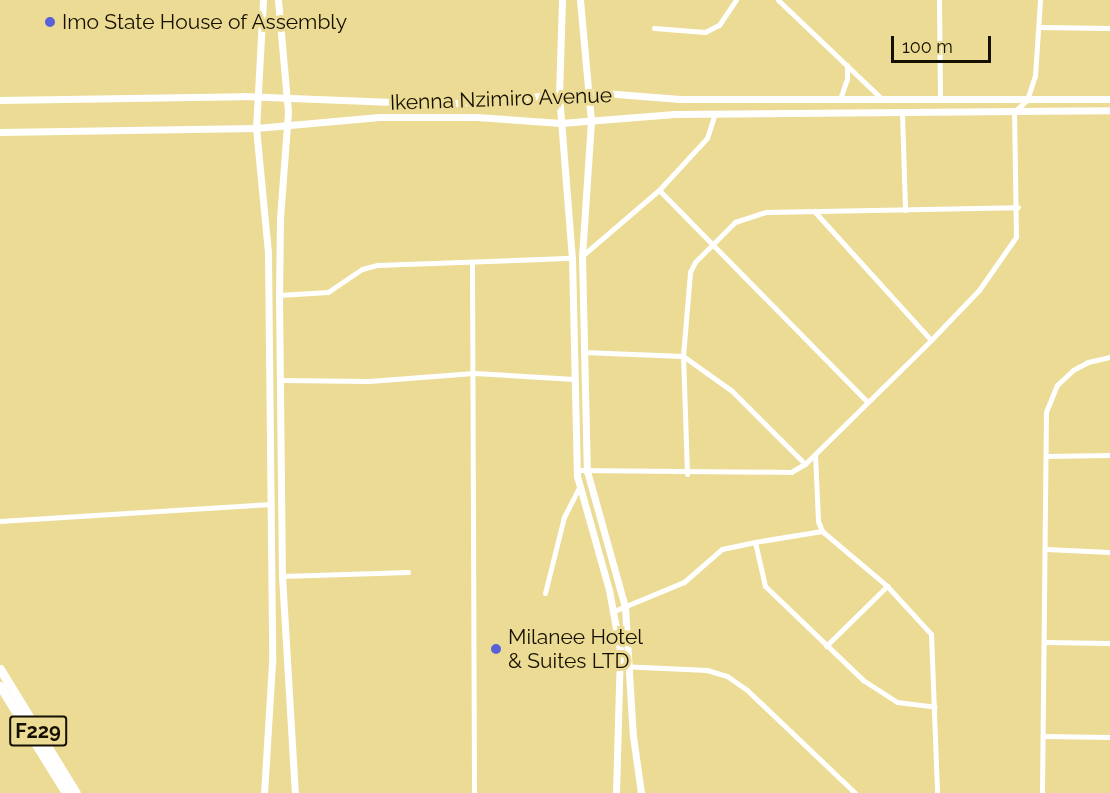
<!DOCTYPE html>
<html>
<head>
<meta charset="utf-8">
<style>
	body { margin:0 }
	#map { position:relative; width:1110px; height:793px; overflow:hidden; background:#ebdb95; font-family:Raleway,sans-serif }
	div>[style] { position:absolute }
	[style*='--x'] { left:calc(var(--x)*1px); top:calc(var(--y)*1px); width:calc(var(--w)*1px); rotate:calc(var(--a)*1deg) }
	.minor>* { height:5px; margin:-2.5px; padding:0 2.5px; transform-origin:2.5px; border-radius:2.5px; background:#fff }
	.tertiary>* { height:7px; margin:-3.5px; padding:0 3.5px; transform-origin:3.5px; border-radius:3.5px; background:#fff }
	.primary>* { height:9px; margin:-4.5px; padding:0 4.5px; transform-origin:4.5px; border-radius:4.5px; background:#fff }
	.dots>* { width:16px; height:16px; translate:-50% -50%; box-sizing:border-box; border:3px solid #ebdb95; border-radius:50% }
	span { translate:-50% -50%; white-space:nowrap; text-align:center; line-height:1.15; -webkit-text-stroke:6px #ebdb95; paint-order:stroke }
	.shield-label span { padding:2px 4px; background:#ebdb95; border:2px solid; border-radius:4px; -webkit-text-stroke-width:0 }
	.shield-label { font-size:20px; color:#161000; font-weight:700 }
	.poi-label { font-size:21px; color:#161000 }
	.left { translate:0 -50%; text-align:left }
	.street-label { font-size:21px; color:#161000 }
	.scale { position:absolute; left:891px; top:36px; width:100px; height:27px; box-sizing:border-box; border:3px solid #161000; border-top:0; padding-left:8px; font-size:18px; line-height:21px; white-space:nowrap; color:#161000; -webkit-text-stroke:4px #ebdb95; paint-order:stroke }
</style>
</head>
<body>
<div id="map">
	<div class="minor">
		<i style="--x:778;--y:0;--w:141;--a:43.6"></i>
		<i style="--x:939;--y:0;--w:99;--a:89.4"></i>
		<i style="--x:1039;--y:27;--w:71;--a:0.8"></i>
		<i style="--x:654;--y:28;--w:51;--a:4.5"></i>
		<i style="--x:705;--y:32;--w:16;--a:-27"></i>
		<i style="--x:719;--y:25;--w:30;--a:-56"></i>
		<i style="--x:840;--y:99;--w:21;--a:-71"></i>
		<i style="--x:847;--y:79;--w:14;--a:-90"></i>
		<i style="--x:902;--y:113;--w:97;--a:88.2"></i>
		<i style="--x:659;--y:190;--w:296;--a:45.5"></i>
		<i style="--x:814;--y:211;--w:174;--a:47.8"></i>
		<i style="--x:582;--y:256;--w:101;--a:-40.6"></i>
		<i style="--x:659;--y:190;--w:71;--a:-47.3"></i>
		<i style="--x:707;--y:138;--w:26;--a:-72"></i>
		<i style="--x:472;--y:262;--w:531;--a:89.78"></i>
		<i style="--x:279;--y:295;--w:49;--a:-3.5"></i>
		<i style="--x:328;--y:292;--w:41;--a:-34.1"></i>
		<i style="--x:362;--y:269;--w:16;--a:-15"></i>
		<i style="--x:377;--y:265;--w:195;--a:-2.1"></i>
		<i style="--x:583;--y:352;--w:100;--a:2.3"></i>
		<i style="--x:683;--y:356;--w:60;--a:35.5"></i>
		<i style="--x:732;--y:391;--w:103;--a:45"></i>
		<i style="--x:281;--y:380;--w:88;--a:0.7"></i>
		<i style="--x:369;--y:381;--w:105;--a:-4.4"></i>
		<i style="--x:474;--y:373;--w:100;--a:3.4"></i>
		<i style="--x:815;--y:454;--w:67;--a:87.4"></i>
		<i style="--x:818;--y:521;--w:11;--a:68"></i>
		<i style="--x:822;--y:531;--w:85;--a:40.2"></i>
		<i style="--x:887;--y:586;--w:65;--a:47.5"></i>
		<i style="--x:931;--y:634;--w:159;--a:87.8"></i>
		<i style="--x:1046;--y:456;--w:64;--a:-0.9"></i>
		<i style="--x:576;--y:470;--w:215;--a:0.5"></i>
		<i style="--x:791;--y:472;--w:16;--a:-30"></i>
		<i style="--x:805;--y:464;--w:177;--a:-44.5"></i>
		<i style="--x:931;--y:340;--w:69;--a:-46.2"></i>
		<i style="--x:979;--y:290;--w:65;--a:-55.1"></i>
		<i style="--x:1016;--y:237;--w:125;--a:-90.9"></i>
		<i style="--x:1014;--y:112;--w:18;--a:-43"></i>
		<i style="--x:1027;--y:100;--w:25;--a:-72"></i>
		<i style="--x:1035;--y:76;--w:76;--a:-86.2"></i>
		<i style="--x:687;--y:474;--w:118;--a:-91.9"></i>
		<i style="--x:683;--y:356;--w:84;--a:-85.2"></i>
		<i style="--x:690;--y:272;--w:11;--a:-63"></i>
		<i style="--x:695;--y:262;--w:57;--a:-45"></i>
		<i style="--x:735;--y:222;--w:33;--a:-18"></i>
		<i style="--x:766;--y:212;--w:252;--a:-1.1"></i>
		<i style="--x:0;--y:521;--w:272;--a:-3.6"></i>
		<i style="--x:822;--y:531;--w:68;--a:170.7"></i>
		<i style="--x:755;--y:542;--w:45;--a:77.2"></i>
		<i style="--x:765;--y:586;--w:136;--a:43.8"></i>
		<i style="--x:863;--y:680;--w:40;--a:32.9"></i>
		<i style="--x:897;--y:702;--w:38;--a:7"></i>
		<i style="--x:1046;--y:549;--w:64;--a:2.7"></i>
		<i style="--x:282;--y:576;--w:126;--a:-1.8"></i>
		<i style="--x:545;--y:593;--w:78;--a:-76"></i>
		<i style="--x:564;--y:517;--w:31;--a:-63"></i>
		<i style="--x:614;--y:611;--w:76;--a:-22.5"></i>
		<i style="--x:684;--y:582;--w:50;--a:-41"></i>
		<i style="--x:722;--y:549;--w:34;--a:-12"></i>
		<i style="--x:1046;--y:642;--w:64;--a:0.9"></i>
		<i style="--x:826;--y:646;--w:86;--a:-44.5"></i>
		<i style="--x:620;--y:666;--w:87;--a:2.6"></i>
		<i style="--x:707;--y:670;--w:21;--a:17"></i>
		<i style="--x:727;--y:676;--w:24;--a:35"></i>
		<i style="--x:747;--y:690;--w:149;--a:43.6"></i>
		<i style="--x:1043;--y:736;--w:67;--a:0.9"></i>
		<i style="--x:1042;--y:793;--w:381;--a:-89.4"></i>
		<i style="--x:1046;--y:412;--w:29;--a:-68"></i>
		<i style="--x:1057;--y:385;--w:22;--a:-43"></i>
		<i style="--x:1073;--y:370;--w:17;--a:-28"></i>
		<i style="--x:1088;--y:362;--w:23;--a:-13"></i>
	</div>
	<div class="tertiary">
		<i style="--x:263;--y:0;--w:128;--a:93.1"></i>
		<i style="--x:256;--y:128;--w:126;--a:84.5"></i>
		<i style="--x:268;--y:253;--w:410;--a:89.4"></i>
		<i style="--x:272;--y:663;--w:130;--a:93.5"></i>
		<i style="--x:278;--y:0;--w:112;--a:84.9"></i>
		<i style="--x:288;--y:112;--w:106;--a:94.3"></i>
		<i style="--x:280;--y:218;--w:77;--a:90.7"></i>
		<i style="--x:279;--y:295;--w:281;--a:89.4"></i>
		<i style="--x:282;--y:576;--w:217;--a:86.6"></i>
		<i style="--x:562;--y:0;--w:94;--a:91.8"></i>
		<i style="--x:559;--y:94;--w:165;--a:85.5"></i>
		<i style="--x:572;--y:258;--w:218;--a:88.7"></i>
		<i style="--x:577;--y:476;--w:118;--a:74.3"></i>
		<i style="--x:609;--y:590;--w:61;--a:79.6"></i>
		<i style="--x:620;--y:650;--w:143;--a:91.6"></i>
		<i style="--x:580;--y:0;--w:121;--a:84.8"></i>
		<i style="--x:591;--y:121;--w:135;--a:93.8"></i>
		<i style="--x:582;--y:256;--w:215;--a:88.7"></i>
		<i style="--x:587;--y:471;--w:141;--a:74.4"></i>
		<i style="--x:625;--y:607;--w:129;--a:86.5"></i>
		<i style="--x:633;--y:736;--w:58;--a:82"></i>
		<i style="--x:0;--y:100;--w:243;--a:-0.9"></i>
		<i style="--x:243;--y:96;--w:201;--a:2.3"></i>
		<i style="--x:444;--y:104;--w:147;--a:-4.7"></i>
		<i style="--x:591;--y:92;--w:89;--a:4.5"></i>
		<i style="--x:680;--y:99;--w:430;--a:0"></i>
		<i style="--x:0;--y:132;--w:256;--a:-0.9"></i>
		<i style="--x:256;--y:128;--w:124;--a:-5.1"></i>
		<i style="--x:380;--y:117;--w:96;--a:0"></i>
		<i style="--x:476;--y:117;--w:85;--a:4"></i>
		<i style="--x:561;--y:123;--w:114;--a:-4.5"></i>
		<i style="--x:675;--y:114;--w:435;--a:-0.5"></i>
	</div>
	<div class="primary">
		<i style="--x:0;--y:669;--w:145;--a:58.5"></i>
		<i style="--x:0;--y:686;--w:126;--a:58.3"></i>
	</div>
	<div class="dots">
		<i style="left:50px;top:22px;background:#5960d8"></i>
		<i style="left:496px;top:649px;background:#5960d8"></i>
	</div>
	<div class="shield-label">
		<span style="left:38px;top:731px">F229</span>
	</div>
	<div class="poi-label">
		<span class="left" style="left:62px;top:22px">Imo State House of Assembly</span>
		<span class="left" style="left:508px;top:649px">Milanee Hotel<br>&amp; Suites LTD</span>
	</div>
	<div class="street-label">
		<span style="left:501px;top:99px;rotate:-2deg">Ikenna Nzimiro Avenue</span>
	</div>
	<div class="scale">100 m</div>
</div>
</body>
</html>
